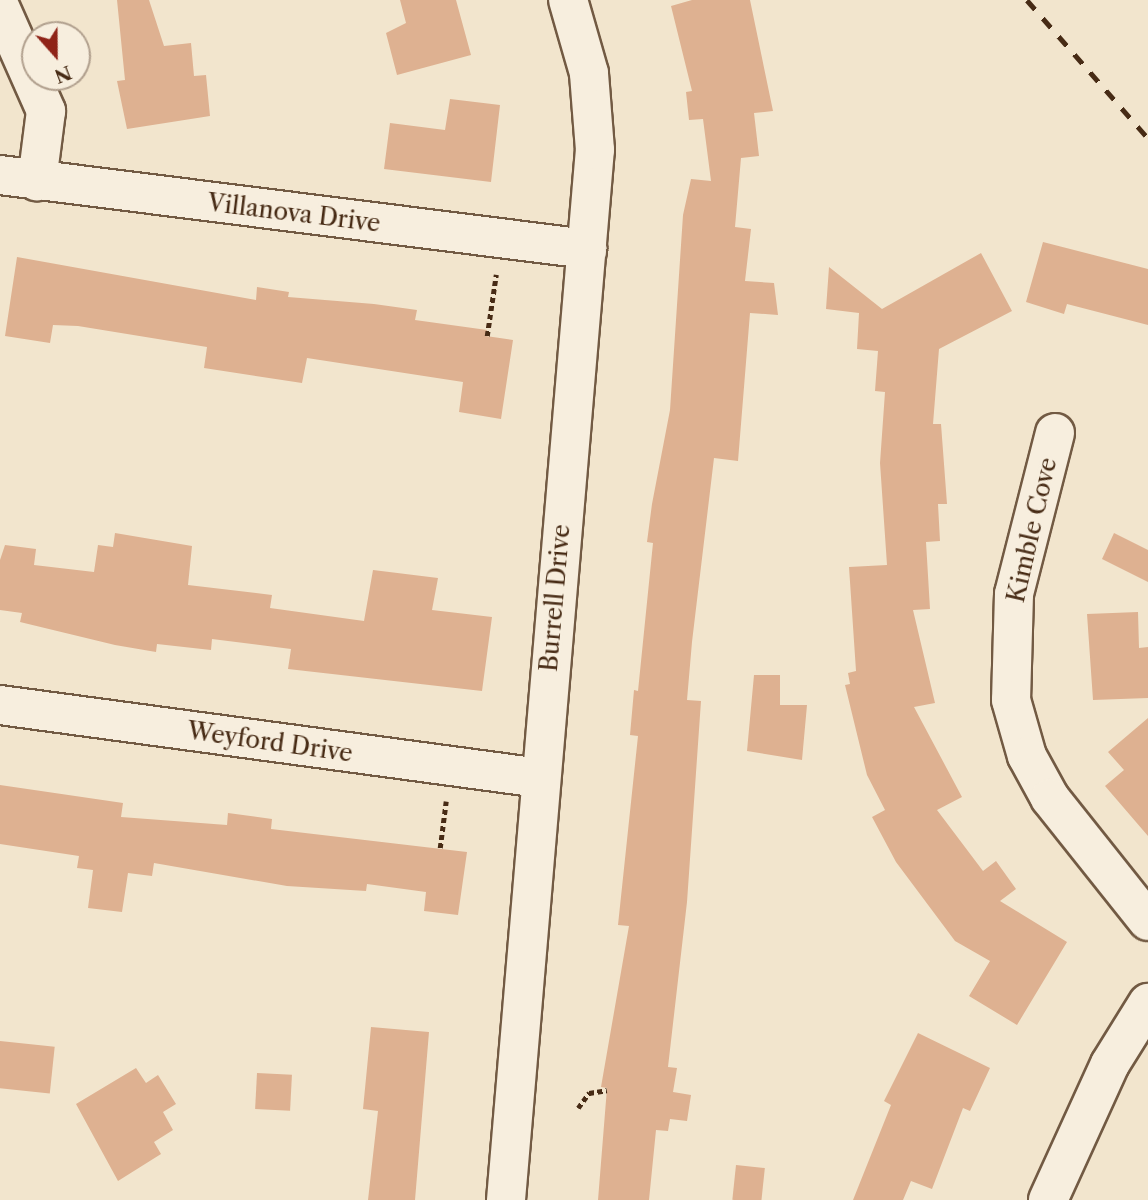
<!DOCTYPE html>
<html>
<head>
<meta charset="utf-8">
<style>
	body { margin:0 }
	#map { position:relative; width:1148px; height:1200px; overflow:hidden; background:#f2e5cd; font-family:"Libre Caslon Text",serif }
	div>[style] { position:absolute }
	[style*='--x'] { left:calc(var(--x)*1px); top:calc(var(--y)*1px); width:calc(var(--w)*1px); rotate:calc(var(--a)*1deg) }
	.building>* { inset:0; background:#deb191; transform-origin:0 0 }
	.path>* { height:4.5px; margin-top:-2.25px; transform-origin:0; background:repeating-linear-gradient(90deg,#472b15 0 5px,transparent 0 8.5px) }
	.roads { filter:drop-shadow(2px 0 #725a43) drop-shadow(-2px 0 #725a43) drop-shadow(0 2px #725a43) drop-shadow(0 -2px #725a43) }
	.minor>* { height:38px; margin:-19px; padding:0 19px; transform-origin:19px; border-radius:19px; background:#f7eede }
	.tertiary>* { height:38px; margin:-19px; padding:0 19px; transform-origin:19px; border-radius:19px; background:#f7eede }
	.rail>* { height:5px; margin-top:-2.5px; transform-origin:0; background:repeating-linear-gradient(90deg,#472b15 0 12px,transparent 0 24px) }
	span { translate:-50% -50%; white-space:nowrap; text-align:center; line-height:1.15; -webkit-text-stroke:5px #f7eede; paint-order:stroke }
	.street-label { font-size:24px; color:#472b15 }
	.north { position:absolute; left:21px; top:21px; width:70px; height:70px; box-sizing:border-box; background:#f7eede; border:2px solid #b1a08e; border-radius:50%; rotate:159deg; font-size:19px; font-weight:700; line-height:28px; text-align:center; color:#472b15 }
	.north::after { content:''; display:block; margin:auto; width:24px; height:32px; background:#8f2418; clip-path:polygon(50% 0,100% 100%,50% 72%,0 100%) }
</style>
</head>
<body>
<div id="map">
	<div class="building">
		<i style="clip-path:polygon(117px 0,149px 0,164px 46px,191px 43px,194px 76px,206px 75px,210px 116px,127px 129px,117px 81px,125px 80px)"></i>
		<i style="clip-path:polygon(400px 0,456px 0,471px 55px,397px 75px,386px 33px,406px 23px)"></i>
		<i style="clip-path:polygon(692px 0,750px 0,773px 111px,754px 113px,759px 156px,741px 158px,735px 227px,751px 229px,745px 281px,774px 283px,778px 315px,750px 313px,738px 461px,714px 458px,692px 642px,687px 700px,701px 701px,687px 902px,668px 1067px,677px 1068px,673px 1092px,691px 1095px,687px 1121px,670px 1119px,668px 1131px,656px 1130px,649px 1200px,598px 1200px,607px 1088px,601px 1087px,629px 926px,618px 925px,638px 736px,630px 735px,634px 690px,638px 691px,653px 543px,647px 542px,652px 504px,670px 410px,683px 215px,691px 179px,711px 181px,703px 119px,689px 120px,686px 92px,692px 91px,671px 6px)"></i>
		<i style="clip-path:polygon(450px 99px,500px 105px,491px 182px,384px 169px,390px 123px,445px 130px)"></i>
		<i style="clip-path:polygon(1043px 242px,1148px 269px,1148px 325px,1067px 304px,1064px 314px,1026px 302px)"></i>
		<i style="clip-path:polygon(981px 253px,1012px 311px,939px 349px,933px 424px,941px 424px,947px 504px,938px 504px,940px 541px,926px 542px,930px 609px,913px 610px,935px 703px,914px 707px,962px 797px,937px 810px,983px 871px,996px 861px,1016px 889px,1000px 901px,1067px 942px,1017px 1025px,969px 996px,990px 961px,955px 941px,896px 862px,872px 817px,885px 810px,867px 775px,845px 685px,850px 684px,848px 673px,856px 671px,849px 567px,887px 565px,880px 463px,885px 392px,875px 391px,878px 351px,857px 349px,859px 313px,826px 309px,829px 267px,882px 309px)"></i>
		<i style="clip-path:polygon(17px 257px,256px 300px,257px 287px,289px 292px,288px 297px,374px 304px,417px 310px,415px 320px,487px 330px,486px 336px,513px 340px,501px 419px,459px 412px,463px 382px,307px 358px,302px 383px,204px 368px,207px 347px,78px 326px,53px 325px,50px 343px,5px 336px)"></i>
		<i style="clip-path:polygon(115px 533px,192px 546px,188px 585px,272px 595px,270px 608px,364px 621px,373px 570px,438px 578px,432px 610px,492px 617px,482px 691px,288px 669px,291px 649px,212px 639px,211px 650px,157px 644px,156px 652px,115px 645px,20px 622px,22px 613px,0 610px,0 560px,5px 545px,36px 549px,34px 565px,94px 572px,98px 545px,113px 547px)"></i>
		<i style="clip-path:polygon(1114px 533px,1148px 550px,1148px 582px,1102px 559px)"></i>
		<i style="clip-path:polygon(1138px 612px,1139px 648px,1148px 647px,1148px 698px,1093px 700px,1087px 614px)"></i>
		<i style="clip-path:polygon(754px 675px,780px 675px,780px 705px,807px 705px,802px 760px,747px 751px)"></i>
		<i style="clip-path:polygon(1148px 718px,1148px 836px,1105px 786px,1124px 770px,1108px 752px)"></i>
		<i style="clip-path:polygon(0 785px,123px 803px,121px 817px,227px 825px,228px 813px,272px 819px,271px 829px,467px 852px,458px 915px,424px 911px,426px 892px,367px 884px,366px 891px,287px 886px,154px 863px,152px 876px,128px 873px,122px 912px,88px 908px,93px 870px,77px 868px,79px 856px,0 844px)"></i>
		<i style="clip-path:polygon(371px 1027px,429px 1032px,415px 1200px,368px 1200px,378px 1111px,363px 1109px)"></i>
		<i style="clip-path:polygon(918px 1033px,990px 1068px,970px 1111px,963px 1108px,932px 1189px,911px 1181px,903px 1200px,853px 1200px,891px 1105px,884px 1101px)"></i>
		<i style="left:0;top:1041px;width:55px;height:47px;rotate:6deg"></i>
		<i style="clip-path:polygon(136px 1068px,146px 1083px,158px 1075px,176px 1104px,163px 1112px,173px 1130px,154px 1142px,161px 1154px,118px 1181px,76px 1104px)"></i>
		<i style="left:257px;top:1073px;width:35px;height:36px;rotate:3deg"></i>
		<i style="left:736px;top:1165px;width:29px;height:35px;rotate:6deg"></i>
	</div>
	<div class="path">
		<i style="--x:487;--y:336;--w:62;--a:-81.6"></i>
		<i style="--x:440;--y:848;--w:47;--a:-82.7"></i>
		<i style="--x:578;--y:1108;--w:19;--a:-54"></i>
		<i style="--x:589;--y:1093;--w:18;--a:-9"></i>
	</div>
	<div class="roads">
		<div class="minor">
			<i style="--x:0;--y:7;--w:114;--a:66.1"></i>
			<i style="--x:46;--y:111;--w:71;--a:97.3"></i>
			<i style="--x:0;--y:175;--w:592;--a:7.19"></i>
			<i style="--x:1055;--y:433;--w:166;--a:104.3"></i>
			<i style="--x:1014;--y:594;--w:106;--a:91.6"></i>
			<i style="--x:1011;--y:700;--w:58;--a:74.1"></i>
			<i style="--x:1027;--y:756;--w:48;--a:61.3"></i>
			<i style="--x:1050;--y:798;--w:157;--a:51.5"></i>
			<i style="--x:0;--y:705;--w:545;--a:7.7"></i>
		</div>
		<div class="tertiary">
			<i style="--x:506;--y:1200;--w:1054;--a:-85.16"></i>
			<i style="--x:595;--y:150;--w:77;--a:-94.5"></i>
			<i style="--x:589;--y:73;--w:76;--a:-106"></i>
			<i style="--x:1048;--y:1200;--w:149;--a:-65.5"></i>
			<i style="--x:1110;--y:1064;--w:72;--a:-58.1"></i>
		</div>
	</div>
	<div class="rail">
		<i style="--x:1027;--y:0;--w:184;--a:48.8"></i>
	</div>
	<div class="street-label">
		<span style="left:294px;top:213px;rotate:7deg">Villanova Drive</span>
		<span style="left:1032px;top:530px;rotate:-77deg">Kimble Cove</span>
		<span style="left:555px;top:598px;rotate:-85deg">Burrell Drive</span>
		<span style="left:270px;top:742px;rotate:8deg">Weyford Drive</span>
	</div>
	<div class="north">N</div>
</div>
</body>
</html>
